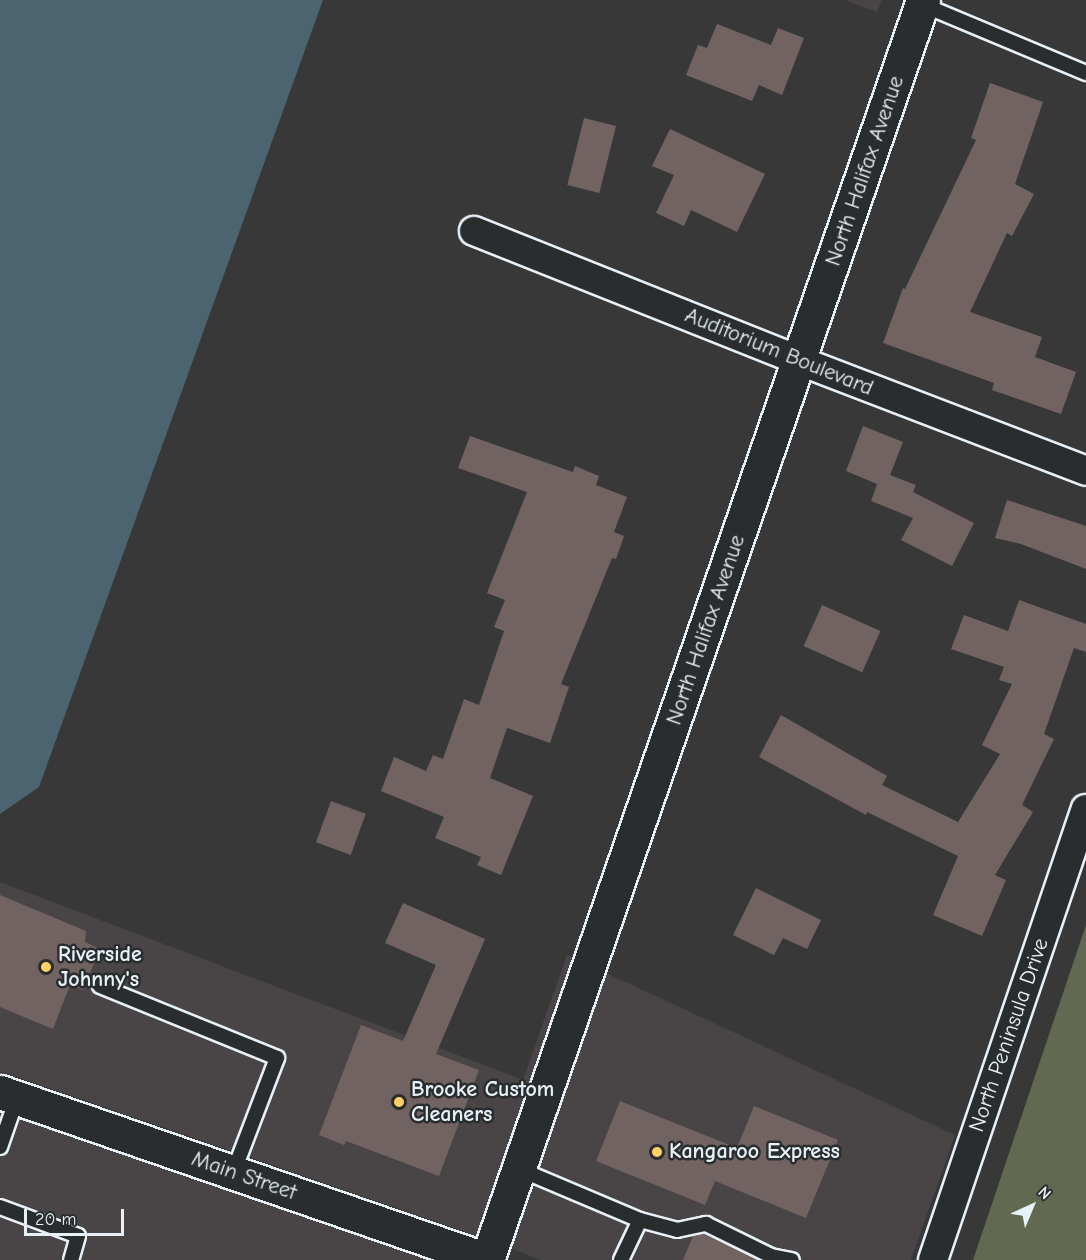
<!DOCTYPE html>
<html>
<head>
<meta charset="utf-8">
<style>
	body { margin:0 }
	#map { position:relative; width:1086px; height:1260px; overflow:hidden; background:#383839; font-family:"Comic Neue",sans-serif }
	div>[style] { position:absolute }
	[style*='--x'] { left:calc(var(--x)*1px); top:calc(var(--y)*1px); width:calc(var(--w)*1px); rotate:calc(var(--a)*1deg) }
	.built>* { inset:0; background:#494546 }
	.green>* { inset:0; background:#616a50 }
	.water>* { inset:0; background:#4b646f }
	.building>* { inset:0; background:#726363; transform-origin:0 0 }
	.roads { filter:drop-shadow(2px 0 #e8f1f8) drop-shadow(-2px 0 #e8f1f8) drop-shadow(0 2px #e8f1f8) drop-shadow(0 -2px #e8f1f8) }
	.service>* { height:14px; margin:-7px; padding:0 7px; transform-origin:7px; border-radius:7px; background:#2a2d2e }
	.minor>* { height:28px; margin:-14px; padding:0 14px; transform-origin:14px; border-radius:14px; background:#2a2d2e }
	.tertiary>* { height:33px; margin:-16.5px; padding:0 16.5px; transform-origin:16.5px; border-radius:16.5px; background:#2a2d2e }
	.secondary>* { height:33px; margin:-16.5px; padding:0 16.5px; transform-origin:16.5px; border-radius:16.5px; background:#2a2d2e }
	.dots>* { width:16px; height:16px; translate:-50% -50%; box-sizing:border-box; border:3px solid #2a2d2e; border-radius:50% }
	span { translate:-50% -50%; white-space:nowrap; text-align:center; line-height:1.15; -webkit-text-stroke:5px #2a2d2e; paint-order:stroke }
	.street-label { font-size:22px; color:#e8f1f8 }
	.poi-label { font-size:22px; color:#e8f1f8; font-weight:700 }
	.left { translate:0 -50%; text-align:left }
	.north { position:absolute; left:1002px; top:1176px; width:60px; height:60px; -webkit-text-stroke:4px #2a2d2e; paint-order:stroke; rotate:44deg; font-size:16px; font-weight:700; line-height:24px; text-align:center; color:#e8f1f8 }
	.north::after { content:''; display:block; margin:auto; width:21px; height:27px; background:#e8f1f8; clip-path:polygon(50% 0,100% 100%,50% 72%,0 100%) }
	.scale { position:absolute; left:24px; top:1209px; width:100px; height:27px; box-sizing:border-box; border:3px solid #e8f1f8; border-top:0; padding-left:8px; font-size:18px; line-height:21px; white-space:nowrap; color:#e8f1f8; -webkit-text-stroke:4px #2a2d2e; paint-order:stroke }
</style>
</head>
<body>
<div id="map">
	<div class="built">
		<i style="clip-path:polygon(845px 0,882px 0,877px 12px)"></i>
		<i style="clip-path:polygon(0 882px,523px 1080px,567px 955px,575px 958px,477px 1236px,0 1071px)"></i>
		<i style="clip-path:polygon(606px 973px,955px 1135px,911px 1260px,540px 1260px,510px 1248px)"></i>
		<i style="clip-path:polygon(0 1112px,428px 1260px,0 1260px)"></i>
	</div>
	<div class="green">
		<i style="clip-path:polygon(1086px 925px,1086px 1260px,973px 1260px)"></i>
	</div>
	<div class="water">
		<i style="clip-path:polygon(0 0,323px 0,39px 787px,0 814px)"></i>
	</div>
	<div class="building">
		<i style="clip-path:polygon(717px 24px,771px 45px,778px 28px,804px 38px,782px 95px,759px 85px,752px 101px,686px 75px,698px 45px,707px 48px)"></i>
		<i style="clip-path:polygon(990px 83px,1043px 102px,1015px 184px,1034px 194px,1012px 236px,1007px 233px,970px 312px,1042px 337px,1035px 357px,1076px 372px,1061px 414px,992px 390px,994px 383px,883px 343px,903px 288px,905px 289px,976px 140px,971px 138px)"></i>
		<i style="left:584px;top:118px;width:33px;height:69px;rotate:14deg"></i>
		<i style="clip-path:polygon(670px 129px,765px 174px,737px 232px,691px 210px,684px 226px,656px 213px,674px 175px,652px 166px)"></i>
		<i style="clip-path:polygon(863px 426px,903px 442px,890px 475px,916px 485px,913px 492px,974px 523px,952px 566px,901px 540px,913px 518px,871px 501px,877px 484px,846px 471px)"></i>
		<i style="clip-path:polygon(470px 436px,573px 472px,575px 466px,599px 476px,596px 485px,627px 497px,614px 532px,624px 536px,616px 559px,612px 558px,561px 684px,569px 687px,550px 743px,507px 728px,490px 778px,533px 796px,501px 875px,477px 865px,481px 857px,435px 838px,444px 817px,381px 791px,394px 757px,426px 771px,433px 755px,443px 759px,464px 699px,479px 705px,504px 631px,494px 627px,505px 600px,487px 593px,527px 492px,458px 468px)"></i>
		<i style="clip-path:polygon(1007px 500px,1086px 526px,1086px 569px,1021px 544px,995px 538px)"></i>
		<i style="clip-path:polygon(1019px 600px,1086px 624px,1086px 652px,1074px 648px,1044px 734px,1054px 739px,1022px 805px,1033px 812px,995px 875px,1006px 880px,982px 936px,933px 915px,958px 856px,867px 812px,866px 815px,759px 757px,781px 715px,887px 776px,882px 785px,958px 822px,1000px 754px,982px 745px,1012px 684px,999px 680px,1004px 667px,951px 649px,964px 615px,1008px 631px)"></i>
		<i style="left:822px;top:605px;width:64px;height:45px;rotate:24deg"></i>
		<i style="left:331px;top:801px;width:37px;height:44px;rotate:20deg"></i>
		<i style="clip-path:polygon(756px 888px,821px 920px,807px 949px,783px 938px,774px 955px,733px 935px)"></i>
		<i style="clip-path:polygon(0 895px,86px 931px,85px 942px,100px 949px,83px 990px,70px 985px,53px 1029px,0 1007px)"></i>
		<i style="clip-path:polygon(403px 903px,485px 939px,436px 1054px,479px 1070px,439px 1176px,346px 1141px,344px 1145px,319px 1135px,361px 1025px,403px 1041px,436px 965px,385px 943px)"></i>
		<i style="clip-path:polygon(620px 1101px,737px 1148px,754px 1106px,838px 1140px,806px 1218px,715px 1181px,705px 1205px,596px 1161px)"></i>
		<i style="clip-path:polygon(703px 1234px,723px 1243px,759px 1260px,683px 1260px,693px 1236px)"></i>
	</div>
	<div class="roads">
		<div class="service">
			<i style="--x:921;--y:4;--w:179;--a:22.7"></i>
			<i style="--x:100;--y:986;--w:191;--a:22.1"></i>
			<i style="--x:277;--y:1058;--w:123;--a:110.9"></i>
			<i style="--x:0;--y:1147;--w:52;--a:-70.9"></i>
			<i style="--x:519;--y:1169;--w:131;--a:22.9"></i>
			<i style="--x:640;--y:1220;--w:38;--a:15"></i>
			<i style="--x:677;--y:1230;--w:30;--a:-12"></i>
			<i style="--x:706;--y:1224;--w:72;--a:26.2"></i>
			<i style="--x:771;--y:1256;--w:21;--a:11"></i>
			<i style="--x:0;--y:1207;--w:83;--a:20.4"></i>
			<i style="--x:78;--y:1236;--w:25;--a:106"></i>
			<i style="--x:621;--y:1260;--w:44;--a:-64.6"></i>
		</div>
		<div class="minor">
			<i style="--x:474;--y:231;--w:351;--a:21.7"></i>
			<i style="--x:800;--y:361;--w:306;--a:21"></i>
			<i style="--x:933;--y:1260;--w:476;--a:-71.3"></i>
		</div>
		<div class="tertiary">
			<i style="--x:487;--y:1260;--w:1333;--a:-70.91"></i>
		</div>
		<div class="secondary">
			<i style="--x:0;--y:1092;--w:515;--a:19.03"></i>
		</div>
	</div>
	<div class="dots">
		<i style="left:46px;top:967px;background:#ffd166"></i>
		<i style="left:399px;top:1102px;background:#ffd166"></i>
		<i style="left:657px;top:1152px;background:#ffd166"></i>
	</div>
	<div class="street-label">
		<span style="left:865px;top:171px;rotate:-71deg">North Halifax Avenue</span>
		<span style="left:779px;top:352px;rotate:22deg">Auditorium Boulevard</span>
		<span style="left:706px;top:630px;rotate:-71deg">North Halifax Avenue</span>
		<span style="left:1009px;top:1035px;rotate:-71deg">North Peninsula Drive</span>
		<span style="left:244px;top:1176px;rotate:19deg">Main Street</span>
	</div>
	<div class="poi-label">
		<span class="left" style="left:58px;top:967px">Riverside<br>Johnny's</span>
		<span class="left" style="left:411px;top:1102px">Brooke Custom<br>Cleaners</span>
		<span class="left" style="left:669px;top:1152px">Kangaroo Express</span>
	</div>
	<div class="north">N</div>
	<div class="scale">20 m</div>
</div>
</body>
</html>
